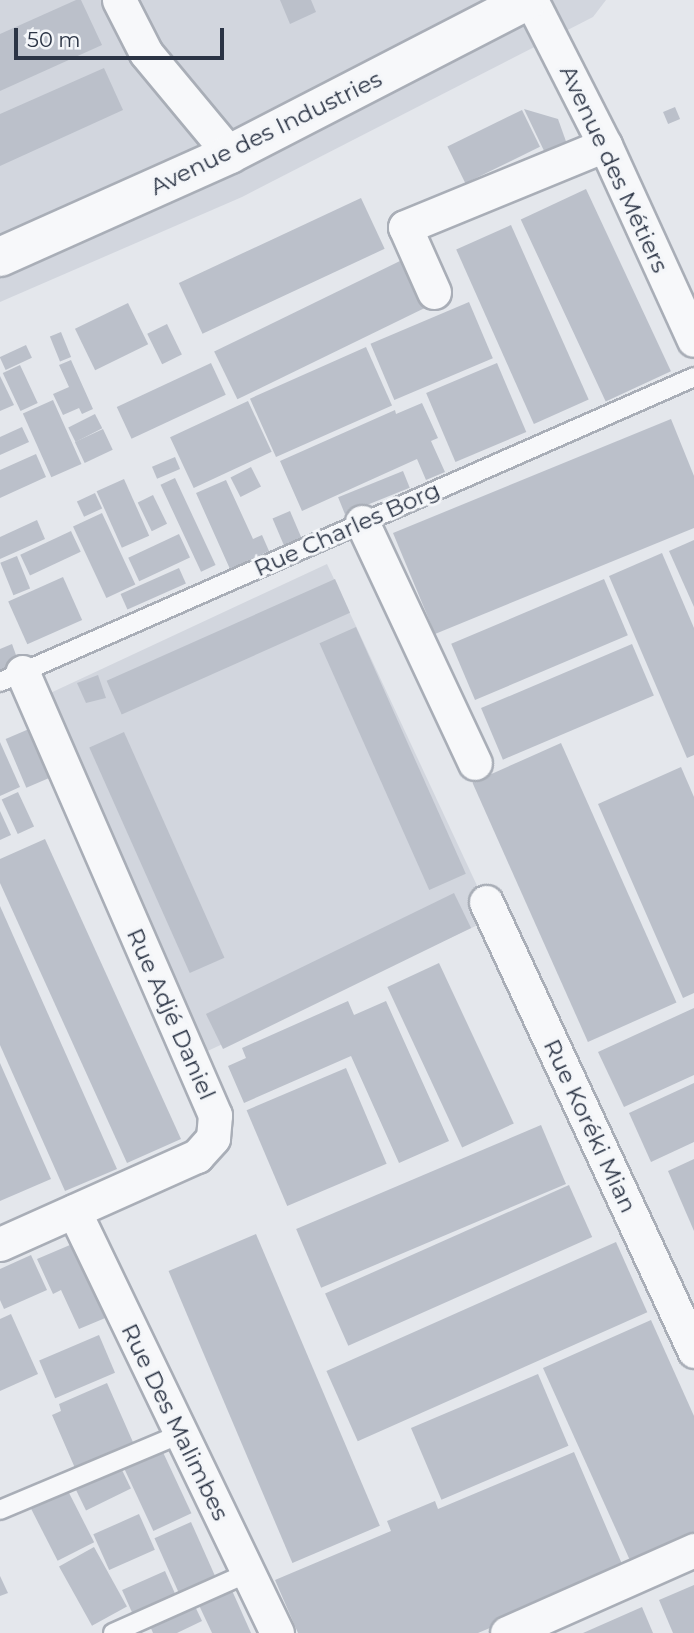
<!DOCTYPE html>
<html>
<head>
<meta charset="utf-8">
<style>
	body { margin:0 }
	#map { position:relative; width:694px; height:1633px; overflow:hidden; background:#e4e7ec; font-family:Montserrat,sans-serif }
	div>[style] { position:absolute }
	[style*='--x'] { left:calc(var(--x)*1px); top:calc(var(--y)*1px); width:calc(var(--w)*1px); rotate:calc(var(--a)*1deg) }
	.built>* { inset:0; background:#d2d6de; transform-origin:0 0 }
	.building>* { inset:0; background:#bbc0ca; transform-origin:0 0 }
	.roads { filter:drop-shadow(2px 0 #a9aeb7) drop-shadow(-2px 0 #a9aeb7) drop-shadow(0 2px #a9aeb7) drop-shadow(0 -2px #a9aeb7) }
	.service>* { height:18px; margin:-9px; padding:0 9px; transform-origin:9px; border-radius:9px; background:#f7f8fa }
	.minor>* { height:33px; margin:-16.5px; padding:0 16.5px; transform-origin:16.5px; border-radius:16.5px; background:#f7f8fa }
	.tertiary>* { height:38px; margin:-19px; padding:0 19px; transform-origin:19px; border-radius:19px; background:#f7f8fa }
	span { translate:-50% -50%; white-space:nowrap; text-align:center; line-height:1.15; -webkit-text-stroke:6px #f4f6f9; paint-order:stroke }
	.street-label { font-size:23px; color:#2b3445 }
	.scale { position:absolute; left:14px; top:28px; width:210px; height:32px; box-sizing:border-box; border:4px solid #2b3445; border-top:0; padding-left:9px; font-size:21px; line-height:24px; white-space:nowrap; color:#2b3445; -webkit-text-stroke:5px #f4f6f9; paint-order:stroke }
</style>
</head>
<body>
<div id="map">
	<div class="built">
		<i style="clip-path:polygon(0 0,606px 0,593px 17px,242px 197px,0 302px)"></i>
		<i style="left:327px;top:564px;width:391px;height:320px;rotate:65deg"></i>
	</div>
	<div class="building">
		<i style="clip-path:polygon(76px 0,81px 0,102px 45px,0 91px,0 34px)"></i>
		<i style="clip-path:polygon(280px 0,311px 0,316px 12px,290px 24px)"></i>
		<i style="clip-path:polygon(104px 68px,123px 110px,0 166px,0 114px)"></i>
		<i style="left:675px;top:107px;width:13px;height:13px;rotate:67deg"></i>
		<i style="clip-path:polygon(524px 109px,558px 119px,568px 147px,547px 157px)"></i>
		<i style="left:522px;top:110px;width:41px;height:83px;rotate:64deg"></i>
		<i style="left:586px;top:189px;width:201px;height:72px;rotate:65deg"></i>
		<i style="left:361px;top:198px;width:56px;height:201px;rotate:65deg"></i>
		<i style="left:511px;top:225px;width:191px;height:60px;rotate:66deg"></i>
		<i style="left:402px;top:260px;width:53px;height:209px;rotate:64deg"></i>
		<i style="left:469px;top:302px;width:61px;height:107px;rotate:67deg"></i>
		<i style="left:128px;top:303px;width:46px;height:59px;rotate:64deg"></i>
		<i style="left:167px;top:324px;width:34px;height:22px;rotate:64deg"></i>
		<i style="left:61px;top:332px;width:27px;height:12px;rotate:68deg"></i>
		<i style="left:26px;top:345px;width:14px;height:29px;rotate:65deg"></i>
		<i style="left:366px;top:347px;width:64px;height:127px;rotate:66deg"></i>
		<i style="clip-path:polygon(71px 360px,93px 409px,82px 414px,79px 408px,63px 415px,53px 394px,69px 387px,59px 365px)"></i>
		<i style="left:211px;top:363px;width:35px;height:104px;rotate:65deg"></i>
		<i style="left:497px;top:363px;width:75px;height:77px;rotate:67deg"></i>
		<i style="left:20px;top:365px;width:42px;height:19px;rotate:65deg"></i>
		<i style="clip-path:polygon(0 376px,14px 405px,0 411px)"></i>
		<i style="left:53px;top:400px;width:70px;height:33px;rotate:66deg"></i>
		<i style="left:248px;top:401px;width:56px;height:86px;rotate:65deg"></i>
		<i style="clip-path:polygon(422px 403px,438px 438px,431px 441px,445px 472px,426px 480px,417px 459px,302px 511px,280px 461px,395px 410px,396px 414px)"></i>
		<i style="left:95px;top:414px;width:16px;height:30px;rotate:63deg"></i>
		<i style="clip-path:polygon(671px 419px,694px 476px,694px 528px,435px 634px,393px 533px)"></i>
		<i style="clip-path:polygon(22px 427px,29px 442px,0 455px,0 437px)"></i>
		<i style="left:103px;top:429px;width:23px;height:31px;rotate:65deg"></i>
		<i style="clip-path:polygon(36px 454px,46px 477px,0 498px,0 470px)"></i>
		<i style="left:175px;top:457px;width:13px;height:25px;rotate:67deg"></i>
		<i style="left:251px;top:467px;width:22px;height:23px;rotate:63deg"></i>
		<i style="left:403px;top:471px;width:18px;height:70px;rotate:68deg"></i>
		<i style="left:175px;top:478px;width:96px;height:16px;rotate:65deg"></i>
		<i style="left:124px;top:479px;width:62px;height:30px;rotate:66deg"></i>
		<i style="clip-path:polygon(226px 480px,253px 539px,262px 535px,269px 551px,230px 569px,196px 493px)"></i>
		<i style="left:95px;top:493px;width:17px;height:20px;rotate:65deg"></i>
		<i style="left:153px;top:495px;width:32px;height:17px;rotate:64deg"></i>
		<i style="left:290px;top:511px;width:30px;height:19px;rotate:67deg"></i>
		<i style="left:102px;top:513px;width:79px;height:32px;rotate:65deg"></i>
		<i style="clip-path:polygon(37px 520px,45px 539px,0 559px,0 537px)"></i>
		<i style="left:71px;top:531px;width:23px;height:56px;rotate:65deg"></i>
		<i style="left:179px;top:534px;width:26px;height:56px;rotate:65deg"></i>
		<i style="clip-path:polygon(694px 540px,694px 607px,669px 551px)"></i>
		<i style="clip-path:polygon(662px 553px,694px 628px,694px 755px,687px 758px,609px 576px)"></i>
		<i style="left:17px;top:556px;width:35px;height:18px;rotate:68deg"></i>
		<i style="left:179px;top:568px;width:17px;height:64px;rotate:66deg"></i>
		<i style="left:63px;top:577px;width:47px;height:60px;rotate:66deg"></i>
		<i style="left:335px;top:579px;width:37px;height:250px;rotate:66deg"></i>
		<i style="left:604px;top:579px;width:61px;height:166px;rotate:67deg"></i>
		<i style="left:356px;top:627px;width:270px;height:40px;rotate:66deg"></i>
		<i style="clip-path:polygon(12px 644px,20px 666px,0 673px,0 649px)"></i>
		<i style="left:632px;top:644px;width:56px;height:164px;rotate:67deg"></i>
		<i style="clip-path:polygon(98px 675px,106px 698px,86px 703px,77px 683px)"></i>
		<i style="left:36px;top:726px;width:53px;height:33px;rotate:67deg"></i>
		<i style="left:124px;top:732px;width:247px;height:38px;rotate:66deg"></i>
		<i style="clip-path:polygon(0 742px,20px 787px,0 796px)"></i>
		<i style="left:561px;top:743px;width:284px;height:97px;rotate:66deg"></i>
		<i style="clip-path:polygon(681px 767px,694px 797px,694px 993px,683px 998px,598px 804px)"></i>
		<i style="left:18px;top:792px;width:38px;height:18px;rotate:65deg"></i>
		<i style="clip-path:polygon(0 811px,11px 835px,0 840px)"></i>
		<i style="clip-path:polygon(45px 839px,181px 1139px,127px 1163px,0 883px,0 859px)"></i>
		<i style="left:454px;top:893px;width:39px;height:276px;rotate:64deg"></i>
		<i style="clip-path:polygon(0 906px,117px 1169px,65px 1191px,0 1045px)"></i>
		<i style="left:439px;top:963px;width:177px;height:57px;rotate:65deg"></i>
		<i style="clip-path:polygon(348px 1001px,354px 1015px,386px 1001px,449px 1141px,399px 1163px,351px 1056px,244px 1103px,228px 1066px,246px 1058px,242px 1048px)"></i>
		<i style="clip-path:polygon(694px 1008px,694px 1075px,624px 1107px,598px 1052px)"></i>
		<i style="clip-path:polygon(0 1063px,51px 1179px,0 1201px)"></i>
		<i style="left:346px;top:1068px;width:104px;height:108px;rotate:67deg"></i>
		<i style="clip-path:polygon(694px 1083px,694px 1142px,651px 1162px,629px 1113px)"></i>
		<i style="left:541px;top:1125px;width:64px;height:266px;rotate:67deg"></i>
		<i style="clip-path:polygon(694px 1159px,694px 1231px,668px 1171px)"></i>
		<i style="left:569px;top:1185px;width:57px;height:267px;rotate:66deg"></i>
		<i style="left:256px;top:1234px;width:317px;height:95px;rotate:67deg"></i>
		<i style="clip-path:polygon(77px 1242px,110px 1316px,79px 1329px,61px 1290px,53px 1294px,37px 1259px)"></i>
		<i style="left:616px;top:1242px;width:77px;height:317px;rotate:66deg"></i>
		<i style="clip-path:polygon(31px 1255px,47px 1290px,4px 1309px,0 1300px,0 1269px)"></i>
		<i style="clip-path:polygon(11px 1314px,38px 1374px,0 1391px,0 1319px)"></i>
		<i style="clip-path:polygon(651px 1320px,694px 1416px,694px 1540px,633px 1567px,543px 1368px)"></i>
		<i style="left:99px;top:1335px;width:41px;height:65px;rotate:67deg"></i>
		<i style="left:538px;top:1374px;width:78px;height:138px;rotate:67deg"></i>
		<i style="clip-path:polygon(107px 1383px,136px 1449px,78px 1475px,52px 1415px,61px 1411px,59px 1404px)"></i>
		<i style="left:161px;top:1448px;width:72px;height:42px;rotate:65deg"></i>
		<i style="clip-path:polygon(574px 1452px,625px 1571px,478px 1633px,298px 1633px,275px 1580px,391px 1531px,387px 1521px,435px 1501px,438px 1509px)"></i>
		<i style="left:120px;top:1466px;width:25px;height:50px;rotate:64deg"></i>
		<i style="left:66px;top:1487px;width:62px;height:41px;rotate:63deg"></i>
		<i style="left:139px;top:1514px;width:39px;height:50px;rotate:66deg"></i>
		<i style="left:191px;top:1522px;width:66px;height:40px;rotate:66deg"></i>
		<i style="left:94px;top:1547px;width:68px;height:40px;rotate:61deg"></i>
		<i style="left:165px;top:1571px;width:32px;height:47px;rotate:66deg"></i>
		<i style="clip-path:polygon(0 1576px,8px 1593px,0 1596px)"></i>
		<i style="clip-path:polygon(694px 1585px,694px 1633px,673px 1633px,659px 1600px)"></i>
		<i style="clip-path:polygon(230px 1586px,251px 1633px,212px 1633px,197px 1601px)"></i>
		<i style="clip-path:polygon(192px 1600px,202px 1621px,177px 1633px,153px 1633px,148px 1621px)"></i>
		<i style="clip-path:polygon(642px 1607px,653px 1633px,583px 1633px)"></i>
	</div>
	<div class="roads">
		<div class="service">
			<i style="--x:0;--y:682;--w:758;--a:-23.72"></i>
			<i style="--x:0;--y:1510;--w:196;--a:-22.8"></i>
			<i style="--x:113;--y:1633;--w:148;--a:-24"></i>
		</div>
		<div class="minor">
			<i style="--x:119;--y:0;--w:59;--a:63"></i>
			<i style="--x:146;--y:53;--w:131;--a:50.3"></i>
			<i style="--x:531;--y:0;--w:163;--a:63"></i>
			<i style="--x:605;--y:145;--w:214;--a:65.5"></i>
			<i style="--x:434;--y:292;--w:71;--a:-114"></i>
			<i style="--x:405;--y:227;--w:216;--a:-22.3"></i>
			<i style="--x:362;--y:522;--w:266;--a:64.9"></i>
			<i style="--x:486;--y:902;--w:495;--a:65.1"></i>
			<i style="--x:74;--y:1211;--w:468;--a:64.3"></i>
			<i style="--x:0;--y:1244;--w:216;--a:-24.1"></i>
			<i style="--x:197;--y:1156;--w:24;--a:-48"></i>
			<i style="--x:213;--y:1138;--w:23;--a:-85"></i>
			<i style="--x:215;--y:1115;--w:483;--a:-113.5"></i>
			<i style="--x:507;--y:1633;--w:205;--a:-23.9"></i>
		</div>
		<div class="tertiary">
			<i style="--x:0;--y:257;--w:252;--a:-24.1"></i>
			<i style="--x:230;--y:154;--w:336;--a:-27.3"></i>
		</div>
	</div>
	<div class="street-label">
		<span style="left:266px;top:133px;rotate:-26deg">Avenue des Industries</span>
		<span style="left:614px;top:169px;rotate:65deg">Avenue des Métiers</span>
		<span style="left:347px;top:529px;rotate:-24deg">Rue Charles Borg</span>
		<span style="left:171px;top:1014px;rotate:66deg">Rue Adjé Daniel</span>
		<span style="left:590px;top:1126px;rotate:65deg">Rue Koréki Mian</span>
		<span style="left:175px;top:1422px;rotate:64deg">Rue Des Malimbes</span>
	</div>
	<div class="scale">50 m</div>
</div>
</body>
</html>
